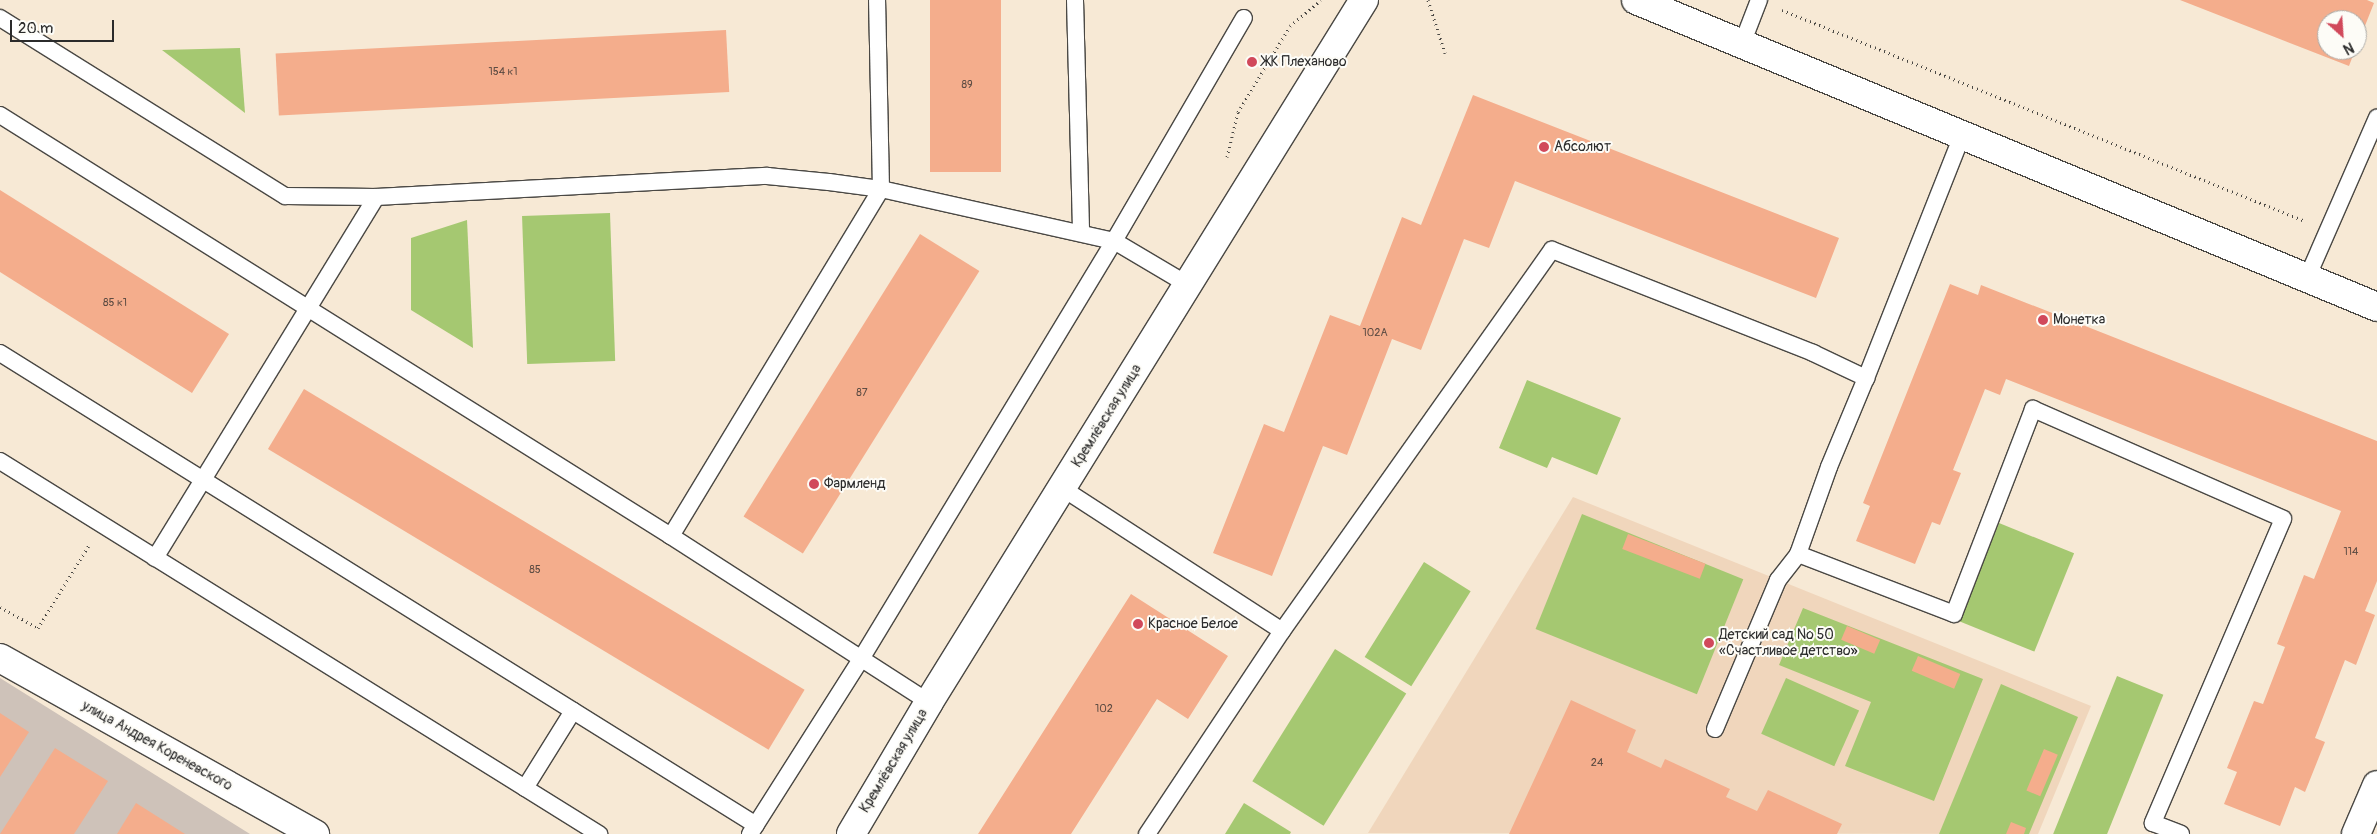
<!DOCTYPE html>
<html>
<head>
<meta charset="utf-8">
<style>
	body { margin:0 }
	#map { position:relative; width:2377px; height:834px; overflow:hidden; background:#f7e9d5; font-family:Pangolin,sans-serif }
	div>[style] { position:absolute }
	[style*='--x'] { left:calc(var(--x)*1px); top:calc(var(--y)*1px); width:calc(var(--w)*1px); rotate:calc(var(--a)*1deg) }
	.built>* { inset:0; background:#f0d6bc }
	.industrial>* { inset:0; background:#cec2b9 }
	.green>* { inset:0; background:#a5c871; transform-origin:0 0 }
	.building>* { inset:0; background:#f4ad8c; transform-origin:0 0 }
	.path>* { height:3px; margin-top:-1.5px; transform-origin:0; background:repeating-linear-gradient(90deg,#4a4844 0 1px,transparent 0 5px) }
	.roads { filter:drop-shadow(1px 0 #4a4844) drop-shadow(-1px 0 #4a4844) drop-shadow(0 1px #4a4844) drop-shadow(0 -1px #4a4844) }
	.service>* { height:16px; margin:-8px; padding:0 8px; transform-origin:8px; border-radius:8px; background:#fff }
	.minor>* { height:28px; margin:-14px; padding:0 14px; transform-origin:14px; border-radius:14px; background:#fff }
	.dots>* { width:14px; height:14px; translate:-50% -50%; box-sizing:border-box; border:2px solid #fdfcf7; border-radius:50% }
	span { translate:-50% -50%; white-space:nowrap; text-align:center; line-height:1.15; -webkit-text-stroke:4px #fdfcf7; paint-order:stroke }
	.number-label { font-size:11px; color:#5d4c43 }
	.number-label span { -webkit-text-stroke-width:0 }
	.poi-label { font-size:14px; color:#2b2b2b }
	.left { translate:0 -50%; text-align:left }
	.street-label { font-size:14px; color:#2b2b2b }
	.north { position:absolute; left:2317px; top:10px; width:50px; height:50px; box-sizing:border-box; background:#fdfcf7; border:1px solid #a9a8a5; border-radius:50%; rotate:154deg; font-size:14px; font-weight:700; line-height:20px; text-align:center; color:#2b2b2b }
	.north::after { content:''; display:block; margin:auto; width:18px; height:22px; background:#d1495b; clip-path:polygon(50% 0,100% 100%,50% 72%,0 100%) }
	.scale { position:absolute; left:10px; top:20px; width:104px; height:22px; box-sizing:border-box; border:2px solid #2b2b2b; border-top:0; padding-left:6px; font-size:15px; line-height:18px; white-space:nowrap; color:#2b2b2b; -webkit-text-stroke:4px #fdfcf7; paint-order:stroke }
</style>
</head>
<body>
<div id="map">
	<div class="built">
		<i style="clip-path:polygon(1573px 497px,2091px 706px,2038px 834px,1368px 833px)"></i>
	</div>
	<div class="industrial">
		<i style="clip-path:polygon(0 678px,250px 834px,0 834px)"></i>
	</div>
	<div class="green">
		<i style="clip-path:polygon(240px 48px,245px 113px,162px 50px)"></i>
		<i style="left:610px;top:213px;width:148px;height:88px;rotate:88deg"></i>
		<i style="clip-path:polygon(467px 220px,473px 348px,411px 310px,411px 238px)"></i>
		<i style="clip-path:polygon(1527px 380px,1621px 418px,1597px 475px,1552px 457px,1547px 468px,1499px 448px)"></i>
		<i style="left:1582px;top:514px;width:174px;height:124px;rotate:22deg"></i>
		<i style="left:1999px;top:523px;width:81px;height:106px;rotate:22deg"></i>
		<i style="left:1424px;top:562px;width:55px;height:112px;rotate:32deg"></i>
		<i style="clip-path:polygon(1803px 608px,1983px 679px,1934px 801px,1845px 766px,1871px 702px,1779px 665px)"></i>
		<i style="left:1335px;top:649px;width:84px;height:156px;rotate:32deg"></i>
		<i style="left:2117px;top:676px;width:50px;height:171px;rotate:22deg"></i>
		<i style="left:1786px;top:678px;width:80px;height:61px;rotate:24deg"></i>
		<i style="clip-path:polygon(2001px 684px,2078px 717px,2029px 834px,1939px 834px)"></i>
		<i style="clip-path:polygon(1244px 803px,1291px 832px,1290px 834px,1225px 834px)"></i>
	</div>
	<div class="building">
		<i style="left:930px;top:0;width:71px;height:172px"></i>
		<i style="clip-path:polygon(2180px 0,2367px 0,2374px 3px,2357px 46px,2357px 20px,2327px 20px,2327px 50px,2355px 50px,2349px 66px)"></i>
		<i style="left:726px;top:30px;width:62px;height:451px;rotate:87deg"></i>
		<i style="clip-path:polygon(1473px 95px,1839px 238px,1816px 298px,1515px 181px,1489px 248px,1464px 239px,1421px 350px,1392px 339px,1347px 455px,1323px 446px,1272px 576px,1213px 553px,1264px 424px,1284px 432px,1330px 315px,1360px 326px,1402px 217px,1421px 225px)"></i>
		<i style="clip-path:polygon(0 190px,229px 334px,192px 393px,0 272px)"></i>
		<i style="left:920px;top:234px;width:70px;height:333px;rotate:32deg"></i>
		<i style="clip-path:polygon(1950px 284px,1978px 295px,1981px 285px,2377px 441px,2377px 581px,2365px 611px,2375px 615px,2356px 665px,2345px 660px,2315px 738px,2325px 742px,2305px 792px,2295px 787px,2280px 826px,2224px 804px,2237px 772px,2227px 768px,2254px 701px,2263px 704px,2285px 647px,2277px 644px,2304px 575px,2314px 579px,2341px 511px,2006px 379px,2000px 395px,1985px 389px,1953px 470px,1961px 473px,1940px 525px,1932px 522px,1915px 564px,1856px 541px,1870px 506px,1863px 503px)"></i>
		<i style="left:304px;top:389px;width:584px;height:70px;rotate:31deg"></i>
		<i style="left:1628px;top:534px;width:83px;height:16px;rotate:21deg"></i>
		<i style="clip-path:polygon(1131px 594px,1228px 656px,1188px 719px,1157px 699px,1071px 834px,978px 834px)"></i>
		<i style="left:1847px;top:626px;width:36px;height:15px;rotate:23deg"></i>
		<i style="left:1918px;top:656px;width:46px;height:16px;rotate:23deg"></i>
		<i style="clip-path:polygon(1571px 700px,1636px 730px,1627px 752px,1661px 768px,1665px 759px,1730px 789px,1726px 797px,1757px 811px,1768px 790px,1842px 824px,1837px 834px,1509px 834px)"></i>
		<i style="clip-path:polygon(0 713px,29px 732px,0 777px)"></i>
		<i style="clip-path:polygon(55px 748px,108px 781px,74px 834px,0 834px)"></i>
		<i style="left:2044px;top:749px;width:15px;height:45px;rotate:23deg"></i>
		<i style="clip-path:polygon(136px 803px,185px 834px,117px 834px)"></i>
		<i style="clip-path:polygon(2011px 822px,2026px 828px,2024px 834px,2006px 834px)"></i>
	</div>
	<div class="path">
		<i style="--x:1428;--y:0;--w:56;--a:72.2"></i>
		<i style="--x:1782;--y:10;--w:564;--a:21.97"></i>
		<i style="--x:1227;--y:157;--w:46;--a:-76.3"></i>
		<i style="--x:1238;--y:112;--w:100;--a:-58.8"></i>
		<i style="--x:1290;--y:26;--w:40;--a:-40"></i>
		<i style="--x:0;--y:607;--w:43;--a:28.9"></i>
		<i style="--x:38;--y:628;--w:97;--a:-58.4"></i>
	</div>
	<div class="roads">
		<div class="service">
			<i style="--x:1075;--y:0;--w:233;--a:88.5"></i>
			<i style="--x:0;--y:18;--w:336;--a:32"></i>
			<i style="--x:285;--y:196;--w:91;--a:0.6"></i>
			<i style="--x:1742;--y:44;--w:47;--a:-68.9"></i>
			<i style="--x:0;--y:115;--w:792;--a:32.11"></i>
			<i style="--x:671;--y:536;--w:307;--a:32.8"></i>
			<i style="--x:2307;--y:278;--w:175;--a:-66.4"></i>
			<i style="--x:0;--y:353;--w:891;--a:31.98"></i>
			<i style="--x:1866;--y:378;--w:96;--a:112.6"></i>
			<i style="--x:1829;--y:467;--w:92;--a:109.6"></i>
			<i style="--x:1798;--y:554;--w:167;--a:21"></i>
			<i style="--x:1954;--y:614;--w:220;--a:-68.9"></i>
			<i style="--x:2033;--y:409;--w:273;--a:23.7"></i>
			<i style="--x:2283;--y:519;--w:331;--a:113.2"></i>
			<i style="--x:2153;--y:823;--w:30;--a:21"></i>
			<i style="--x:0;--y:461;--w:706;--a:31.91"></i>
			<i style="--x:1062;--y:488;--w:262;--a:33"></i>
			<i style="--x:1282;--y:631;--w:244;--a:123.6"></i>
			<i style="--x:671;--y:536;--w:406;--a:-58.8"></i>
			<i style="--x:881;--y:189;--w:189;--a:-91.2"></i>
			<i style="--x:155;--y:558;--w:423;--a:-58.5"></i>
			<i style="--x:376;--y:197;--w:392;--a:-3.1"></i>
			<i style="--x:767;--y:176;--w:62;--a:5.5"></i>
			<i style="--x:829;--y:182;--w:52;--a:7.7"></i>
			<i style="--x:881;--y:189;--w:239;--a:12.6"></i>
			<i style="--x:1114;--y:241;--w:86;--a:30.7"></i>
			<i style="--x:1282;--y:631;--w:467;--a:-54.7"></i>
			<i style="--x:1552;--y:250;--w:281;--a:21.5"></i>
			<i style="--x:1813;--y:353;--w:59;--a:25.3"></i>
			<i style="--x:1866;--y:378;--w:261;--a:-68.4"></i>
			<i style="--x:1715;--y:729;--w:162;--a:-67.1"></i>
			<i style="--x:1778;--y:580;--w:33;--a:-52"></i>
			<i style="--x:525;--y:788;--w:91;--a:-58.1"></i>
			<i style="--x:750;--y:834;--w:207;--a:-57.6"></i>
			<i style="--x:861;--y:659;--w:489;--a:-58.8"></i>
			<i style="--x:1114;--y:241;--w:258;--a:-59.8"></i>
		</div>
		<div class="minor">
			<i style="--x:1636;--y:0;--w:802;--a:22.5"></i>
			<i style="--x:0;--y:658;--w:361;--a:29.2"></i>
			<i style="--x:851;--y:834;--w:153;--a:-59.4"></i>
			<i style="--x:929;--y:702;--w:826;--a:-58.22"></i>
			<i style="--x:2356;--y:834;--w:53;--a:-66.8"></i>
		</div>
	</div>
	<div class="dots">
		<i style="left:1252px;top:62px;background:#d1495b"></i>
		<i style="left:1544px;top:147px;background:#d1495b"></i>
		<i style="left:2043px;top:320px;background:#d1495b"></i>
		<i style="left:814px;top:484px;background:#d1495b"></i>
		<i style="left:1138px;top:624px;background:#d1495b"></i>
		<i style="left:1709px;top:643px;background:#d1495b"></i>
	</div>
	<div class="number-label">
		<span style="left:503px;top:72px">154 к1</span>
		<span style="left:967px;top:85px">89</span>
		<span style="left:115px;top:303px">85 к1</span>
		<span style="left:1375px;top:333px">102А</span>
		<span style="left:862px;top:393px">87</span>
		<span style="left:2351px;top:552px">114</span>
		<span style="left:535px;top:570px">85</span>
		<span style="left:1104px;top:709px">102</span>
		<span style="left:1597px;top:763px">24</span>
	</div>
	<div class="poi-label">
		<span class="left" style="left:1262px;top:62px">ЖК Плеханово</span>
		<span class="left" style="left:1554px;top:147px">Абсолют</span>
		<span class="left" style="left:2053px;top:320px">Монетка</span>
		<span class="left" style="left:824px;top:484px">Фармленд</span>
		<span class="left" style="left:1148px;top:624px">Красное Белое</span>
		<span class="left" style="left:1719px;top:643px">Детский сад № 50<br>«Счастливое детство»</span>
	</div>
	<div class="street-label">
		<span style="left:1107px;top:416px;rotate:-58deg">Кремлёвская улица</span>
		<span style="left:157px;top:746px;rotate:29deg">улица Андрея Кореневского</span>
		<span style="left:894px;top:761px;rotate:-59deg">Кремлёвская улица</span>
	</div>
	<div class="north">N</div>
	<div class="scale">20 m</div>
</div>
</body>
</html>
